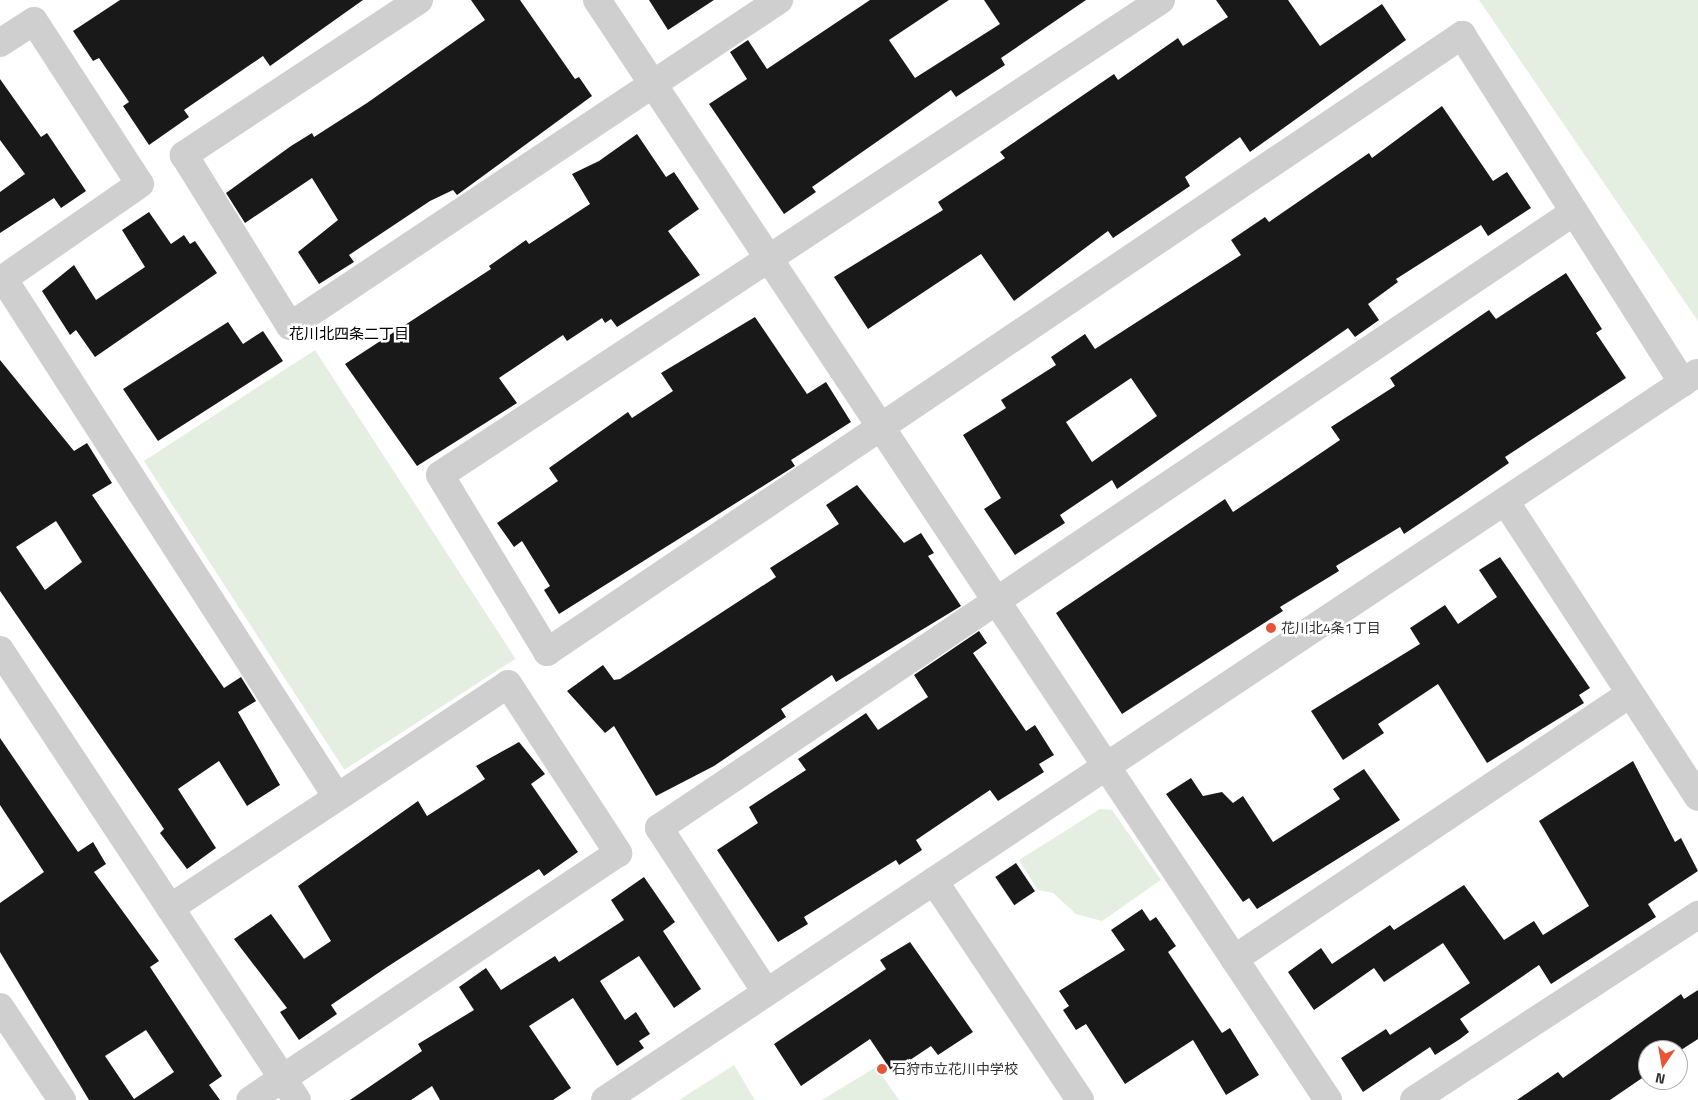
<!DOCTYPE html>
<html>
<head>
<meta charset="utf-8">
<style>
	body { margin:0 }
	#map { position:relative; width:1698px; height:1100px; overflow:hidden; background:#fff; font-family:"Titillium Web","Noto Sans JP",sans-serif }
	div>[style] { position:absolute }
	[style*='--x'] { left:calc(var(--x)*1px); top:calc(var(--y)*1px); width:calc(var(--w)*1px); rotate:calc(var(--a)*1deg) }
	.green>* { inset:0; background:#e5efe1; transform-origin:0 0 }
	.building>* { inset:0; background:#191919; transform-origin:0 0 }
	.minor>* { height:28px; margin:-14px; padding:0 14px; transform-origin:14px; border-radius:14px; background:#cfcfcf }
	.dots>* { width:14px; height:14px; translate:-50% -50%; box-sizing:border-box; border:2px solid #fff; border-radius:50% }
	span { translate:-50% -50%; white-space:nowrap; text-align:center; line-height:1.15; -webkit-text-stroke:5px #fff; paint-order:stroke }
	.poi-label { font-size:14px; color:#323232 }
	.left { translate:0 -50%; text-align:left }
	.neighbourhood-label { font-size:15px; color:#000 }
	.north { position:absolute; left:1638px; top:1040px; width:50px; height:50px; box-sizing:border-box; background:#fff; border:1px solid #adadad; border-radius:50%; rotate:192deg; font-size:14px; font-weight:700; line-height:20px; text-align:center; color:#323232 }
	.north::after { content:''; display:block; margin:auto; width:18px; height:22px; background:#e85536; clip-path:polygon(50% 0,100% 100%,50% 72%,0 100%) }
</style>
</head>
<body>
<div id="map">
	<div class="green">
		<i style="clip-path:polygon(1479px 0,1698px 0,1698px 321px)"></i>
		<i style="left:315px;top:350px;width:368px;height:204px;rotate:57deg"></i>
		<i style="clip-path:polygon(1100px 809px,1112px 810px,1161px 880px,1102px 921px,1076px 914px,1053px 893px,1038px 890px,1019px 860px)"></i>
		<i style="clip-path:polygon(734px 1065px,755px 1100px,679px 1100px)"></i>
		<i style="clip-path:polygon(876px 1067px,899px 1100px,822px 1100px)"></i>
	</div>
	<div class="building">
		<i style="clip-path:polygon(120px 0,363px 0,270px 66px,263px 56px,184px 110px,189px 117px,149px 145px,123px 106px,129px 102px,99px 58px,93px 61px,73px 31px)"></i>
		<i style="clip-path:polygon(471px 0,520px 0,575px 79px,579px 77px,592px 96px,457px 195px,453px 190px,430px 201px,349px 255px,354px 262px,319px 284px,298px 252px,338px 220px,312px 178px,245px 223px,226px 193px,291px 146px,312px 133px,314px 137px,367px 103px,485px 20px)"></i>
		<i style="clip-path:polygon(649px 0,714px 0,668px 30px)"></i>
		<i style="clip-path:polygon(870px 0,949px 0,889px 40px,915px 78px,1000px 24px,984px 0,1086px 0,1001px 58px,1005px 65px,956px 97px,951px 90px,812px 187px,816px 192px,784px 214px,709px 104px,747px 79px,730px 52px,748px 40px,767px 69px)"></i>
		<i style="clip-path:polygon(1216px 0,1288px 0,1320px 46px,1382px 4px,1406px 40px,1250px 152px,1240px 137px,1185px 177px,1190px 186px,1113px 238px,1108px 231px,1014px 301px,981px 254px,868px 329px,834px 277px,943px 210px,938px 202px,1005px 158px,1000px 152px,1114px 74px,1118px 80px,1178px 38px,1183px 46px,1228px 17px)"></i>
		<i style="clip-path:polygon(0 79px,41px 137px,47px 133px,86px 191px,61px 208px,54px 198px,0 233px,0 192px,25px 174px,0 140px)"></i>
		<i style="clip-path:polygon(evenodd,1442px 106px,1493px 181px,1507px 172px,1531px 208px,1488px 236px,1481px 225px,1396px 279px,1398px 282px,1368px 304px,1379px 320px,1355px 337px,1348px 328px,1117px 489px,1112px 480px,1060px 515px,1065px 523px,1015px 555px,984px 509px,1001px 498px,963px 435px,1006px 408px,1001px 400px,1056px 365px,1051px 357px,1085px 334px,1095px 349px,1241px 255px,1231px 240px,1265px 217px,1269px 222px,1369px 153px,1372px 158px,1442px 106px,1131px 378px,1157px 416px,1092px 462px,1066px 422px,1131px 378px)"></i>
		<i style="clip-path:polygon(637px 134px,666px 177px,674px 172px,699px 209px,668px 231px,700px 275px,617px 327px,611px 319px,605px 323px,602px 318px,567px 341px,563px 335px,499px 378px,517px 403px,417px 466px,345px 364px,491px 269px,489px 266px,526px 240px,529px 244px,590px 204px,572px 174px,599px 161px)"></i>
		<i style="clip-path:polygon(149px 212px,171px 244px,184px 235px,190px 244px,195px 241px,217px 273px,95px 357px,76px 330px,70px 335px,42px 291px,74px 265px,96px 300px,145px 267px,122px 230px)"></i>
		<i style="clip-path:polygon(1566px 273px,1602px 329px,1596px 333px,1626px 378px,1505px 457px,1509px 463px,1461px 496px,1404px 534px,1400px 527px,1336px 566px,1339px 571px,1280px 607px,1283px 611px,1122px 714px,1056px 613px,1225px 499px,1233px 512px,1281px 480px,1340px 440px,1331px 427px,1395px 386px,1390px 378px,1489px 310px,1496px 319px)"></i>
		<i style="clip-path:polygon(755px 317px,807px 394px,826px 382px,851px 422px,791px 460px,795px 466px,559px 614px,544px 590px,550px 586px,522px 541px,514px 547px,497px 523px,558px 481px,549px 468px,628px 412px,632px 418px,673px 391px,661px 373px)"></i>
		<i style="clip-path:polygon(228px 322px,243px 344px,263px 331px,283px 361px,158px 441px,123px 389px)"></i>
		<i style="clip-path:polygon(evenodd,0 360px,74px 451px,87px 443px,112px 483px,92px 495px,224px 688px,241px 677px,256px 701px,238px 712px,280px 785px,247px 806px,219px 761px,178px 789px,216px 848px,187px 869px,160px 833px,164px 829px,158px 820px,0 591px,0 360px,56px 521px,82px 562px,45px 590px,16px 547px,56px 521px)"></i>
		<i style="clip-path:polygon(857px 485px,904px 543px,921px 533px,934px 553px,928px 556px,961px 606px,836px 682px,832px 675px,781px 709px,786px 717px,714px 766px,656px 796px,614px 726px,605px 733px,567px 691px,603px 665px,614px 680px,620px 679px,776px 577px,770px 568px,839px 524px,826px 505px)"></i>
		<i style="clip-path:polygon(1500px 557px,1590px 688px,1579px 695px,1584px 703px,1487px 763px,1438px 684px,1378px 724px,1384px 733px,1343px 760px,1311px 711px,1420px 644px,1410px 628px,1445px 605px,1458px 624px,1497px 597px,1479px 570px)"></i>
		<i style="clip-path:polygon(979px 631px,987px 643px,973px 653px,1026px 731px,1035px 725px,1054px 755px,1039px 764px,1044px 772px,998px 801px,990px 790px,916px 840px,922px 850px,899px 865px,896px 860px,804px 917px,808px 924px,778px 942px,717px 850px,758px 823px,749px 807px,806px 770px,798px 759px,866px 713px,878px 730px,928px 697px,914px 675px)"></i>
		<i style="clip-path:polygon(evenodd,0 738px,78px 852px,93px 842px,106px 864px,94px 872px,159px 961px,150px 967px,222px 1076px,209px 1085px,220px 1100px,89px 1100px,0 952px,0 903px,44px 872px,0 805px,0 738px,146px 1030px,174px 1072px,134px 1099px,105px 1056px,146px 1030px)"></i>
		<i style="clip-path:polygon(519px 742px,545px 774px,531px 784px,578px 852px,544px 876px,539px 869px,387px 967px,331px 1005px,337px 1014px,299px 1040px,280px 1012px,287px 1008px,234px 939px,271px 914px,304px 959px,331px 941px,298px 886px,418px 801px,427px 816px,485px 779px,476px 766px)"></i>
		<i style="clip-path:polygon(1633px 761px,1675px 842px,1681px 838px,1698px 871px,1648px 904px,1656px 917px,1551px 984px,1539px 965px,1460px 1019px,1469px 1032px,1460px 1039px,1435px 1055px,1430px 1047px,1363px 1092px,1341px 1058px,1386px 1029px,1390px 1035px,1470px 983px,1443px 943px,1384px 982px,1374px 968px,1314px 1010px,1288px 972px,1321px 948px,1332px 964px,1390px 925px,1394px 930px,1464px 885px,1504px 940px,1534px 921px,1543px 935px,1589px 906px,1539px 821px)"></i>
		<i style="clip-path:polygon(1364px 769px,1400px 820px,1257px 909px,1249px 898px,1243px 902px,1166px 794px,1191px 778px,1203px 796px,1222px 792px,1233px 803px,1243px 796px,1273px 842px,1340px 799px,1333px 789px)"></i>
		<i style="left:1016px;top:863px;width:34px;height:25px;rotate:56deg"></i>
		<i style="clip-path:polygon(644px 877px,675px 922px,663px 931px,701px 989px,674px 1008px,639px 956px,600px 981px,625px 1020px,636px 1012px,650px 1034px,639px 1041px,644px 1048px,617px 1066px,573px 998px,529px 1026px,571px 1088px,553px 1100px,440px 1100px,432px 1086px,411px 1100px,350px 1100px,422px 1051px,418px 1044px,474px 1010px,459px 987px,486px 968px,501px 990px,555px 956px,559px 962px,624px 920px,611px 900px)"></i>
		<i style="clip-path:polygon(1142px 909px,1150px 921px,1156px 917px,1176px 946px,1168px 952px,1222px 1033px,1230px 1028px,1259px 1075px,1226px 1095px,1193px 1040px,1125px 1084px,1086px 1024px,1076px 1030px,1063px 1010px,1069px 1006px,1059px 991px,1125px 950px,1111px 930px)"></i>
		<i style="clip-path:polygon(910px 942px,973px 1032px,938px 1055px,931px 1046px,892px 1072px,870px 1039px,801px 1086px,774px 1044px,886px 969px,880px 960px)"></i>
		<i style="clip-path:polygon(1698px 990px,1698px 1039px,1681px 1050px,1648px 1050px,1648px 1074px,1610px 1100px,1517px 1100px,1558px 1072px,1563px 1078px,1681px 994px,1684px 999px)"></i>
	</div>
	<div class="minor">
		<i style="--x:419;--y:0;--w:282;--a:146.6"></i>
		<i style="--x:184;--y:155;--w:201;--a:58.2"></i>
		<i style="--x:290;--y:326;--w:588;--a:-33.69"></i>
		<i style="--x:597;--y:0;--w:1321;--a:56.39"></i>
		<i style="--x:1161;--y:0;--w:863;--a:146.62"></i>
		<i style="--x:440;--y:475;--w:207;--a:58.8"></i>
		<i style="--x:547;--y:652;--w:1104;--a:-33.99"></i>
		<i style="--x:1462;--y:35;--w:412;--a:57.6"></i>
		<i style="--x:0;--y:43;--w:40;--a:-32.9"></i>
		<i style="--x:34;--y:21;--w:194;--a:57"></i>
		<i style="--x:140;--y:184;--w:170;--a:145.3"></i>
		<i style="--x:3;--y:278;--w:617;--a:57.24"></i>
		<i style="--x:1505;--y:501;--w:353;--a:56.9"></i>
		<i style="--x:0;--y:650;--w:539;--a:56.58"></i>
		<i style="--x:934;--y:881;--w:263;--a:56.3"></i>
		<i style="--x:170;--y:908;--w:405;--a:-33.5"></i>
		<i style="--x:508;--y:684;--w:202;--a:56.9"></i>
		<i style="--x:618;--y:853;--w:443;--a:146.1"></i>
		<i style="--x:1234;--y:959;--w:476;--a:-33.8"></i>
		<i style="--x:766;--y:992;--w:196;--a:-123.1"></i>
		<i style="--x:659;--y:828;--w:1103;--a:-33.95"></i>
		<i style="--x:0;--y:1007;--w:112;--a:56.3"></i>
		<i style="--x:605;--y:1100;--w:1312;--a:-33.65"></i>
		<i style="--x:1414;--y:1100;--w:339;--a:-33.1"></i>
	</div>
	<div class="dots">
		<i style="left:1271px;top:628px;background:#e85536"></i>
		<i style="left:882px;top:1069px;background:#e85536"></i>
	</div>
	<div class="poi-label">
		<span class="left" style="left:1281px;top:628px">花川北4条1丁目</span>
		<span class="left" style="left:892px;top:1069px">石狩市立花川中学校</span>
	</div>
	<div class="neighbourhood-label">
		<span style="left:349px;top:334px">花川北四条二丁目</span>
	</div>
	<div class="north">N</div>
</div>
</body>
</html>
